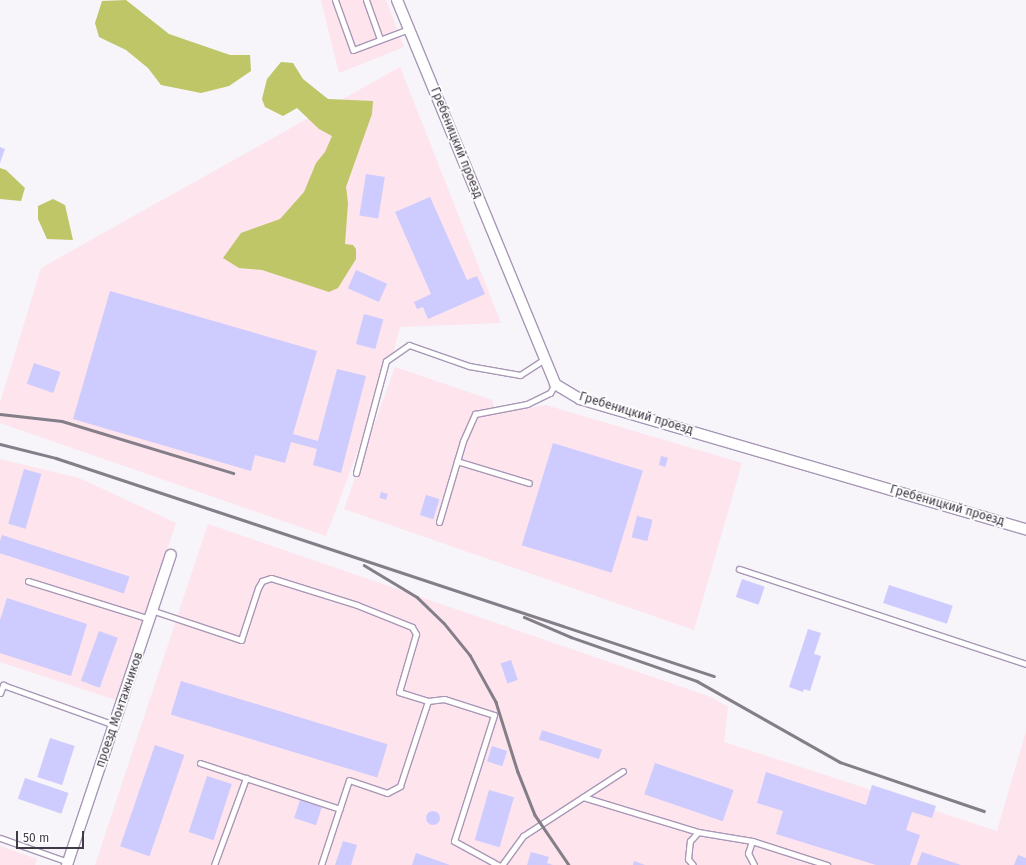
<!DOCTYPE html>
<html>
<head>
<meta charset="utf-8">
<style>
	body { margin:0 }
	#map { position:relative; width:1026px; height:865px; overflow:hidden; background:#f7f4fa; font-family:"Fira Sans",sans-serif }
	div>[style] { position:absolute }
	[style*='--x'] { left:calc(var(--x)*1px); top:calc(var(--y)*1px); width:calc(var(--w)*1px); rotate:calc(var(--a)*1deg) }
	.industrial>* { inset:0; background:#fde4ed }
	.forest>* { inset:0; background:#bec668 }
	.building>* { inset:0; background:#cecbff; transform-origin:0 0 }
	.round { border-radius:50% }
	.roads { filter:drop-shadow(1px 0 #a898b6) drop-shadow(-1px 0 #a898b6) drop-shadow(0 1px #a898b6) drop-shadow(0 -1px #a898b6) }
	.service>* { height:5px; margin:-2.5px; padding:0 2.5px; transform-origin:2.5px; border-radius:2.5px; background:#fff }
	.minor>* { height:10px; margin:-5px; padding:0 5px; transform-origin:5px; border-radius:5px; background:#fff }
	.rail>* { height:2.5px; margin:-1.25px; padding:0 1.25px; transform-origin:1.25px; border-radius:1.25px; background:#847e88 }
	span { translate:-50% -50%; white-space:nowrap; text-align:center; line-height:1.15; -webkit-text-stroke:3.5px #fff; paint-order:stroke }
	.street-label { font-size:12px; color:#403946 }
	.scale { position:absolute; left:16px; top:831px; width:68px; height:18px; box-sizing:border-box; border:2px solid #403946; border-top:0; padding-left:5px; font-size:12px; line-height:14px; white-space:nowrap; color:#403946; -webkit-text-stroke:3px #fff; paint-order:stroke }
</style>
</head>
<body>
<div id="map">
	<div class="industrial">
		<i style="clip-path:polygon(321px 0,386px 0,404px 47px,339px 73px)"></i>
		<i style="clip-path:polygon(400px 67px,501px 323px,400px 327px,391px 362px,326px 536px,0 423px,0 403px,41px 268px)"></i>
		<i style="clip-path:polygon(395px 367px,492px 400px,496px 414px,546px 405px,742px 463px,694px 630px,344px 509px)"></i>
		<i style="clip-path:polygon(0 459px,79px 478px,176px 523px,116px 700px,0 662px)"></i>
		<i style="clip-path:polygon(208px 524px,711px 697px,728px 707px,724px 742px,997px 831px,1026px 731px,1026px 865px,95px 865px)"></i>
		<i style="clip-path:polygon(0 846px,37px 859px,35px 865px,0 865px)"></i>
	</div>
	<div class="forest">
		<i style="clip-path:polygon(126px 0,169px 34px,230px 55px,250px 55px,251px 71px,229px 86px,201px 93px,161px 85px,148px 68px,126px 50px,99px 37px,95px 23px,102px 1px)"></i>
		<i style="clip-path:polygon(281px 62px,293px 63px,303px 79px,328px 99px,373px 101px,372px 114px,346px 187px,348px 203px,345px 244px,353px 245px,356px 249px,356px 259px,338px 288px,329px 292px,262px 270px,239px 268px,223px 258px,241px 233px,280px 219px,304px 192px,316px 163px,325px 152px,332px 136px,319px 129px,297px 108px,283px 116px,265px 107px,262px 99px,267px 79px)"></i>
		<i style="clip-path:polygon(0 168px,6px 170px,25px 188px,21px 201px,0 199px)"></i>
		<i style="clip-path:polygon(53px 199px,65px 205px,73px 240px,47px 239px,38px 219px,38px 206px)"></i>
	</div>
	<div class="building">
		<i style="clip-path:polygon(0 147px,5px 149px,0 163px)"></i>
		<i style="left:366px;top:174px;width:19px;height:42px;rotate:9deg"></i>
		<i style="clip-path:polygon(430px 197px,467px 280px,477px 276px,485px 294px,428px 319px,423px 307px,417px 309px,414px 302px,431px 294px,395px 212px)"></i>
		<i style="left:356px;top:270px;width:34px;height:20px;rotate:24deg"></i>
		<i style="clip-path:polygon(110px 291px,317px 351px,293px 434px,318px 441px,337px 369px,366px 376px,341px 473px,313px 465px,317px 449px,291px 442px,285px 463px,255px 455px,251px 471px,73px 419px)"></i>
		<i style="left:364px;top:314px;width:20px;height:31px;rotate:15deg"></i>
		<i style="left:34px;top:363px;width:28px;height:22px;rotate:19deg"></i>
		<i style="left:553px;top:443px;width:94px;height:107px;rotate:17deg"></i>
		<i style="clip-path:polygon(661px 456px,668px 458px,665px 467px,659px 465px)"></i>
		<i style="left:24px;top:469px;width:18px;height:57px;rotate:16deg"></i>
		<i style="left:381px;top:492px;width:7px;height:6px;rotate:16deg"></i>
		<i style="left:426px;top:495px;width:14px;height:21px;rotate:17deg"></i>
		<i style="left:637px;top:516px;width:16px;height:22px;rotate:14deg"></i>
		<i style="left:2px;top:535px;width:134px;height:18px;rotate:18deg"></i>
		<i style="left:742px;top:579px;width:24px;height:19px;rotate:19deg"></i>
		<i style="left:889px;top:585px;width:67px;height:19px;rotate:18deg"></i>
		<i style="clip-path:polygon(7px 598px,87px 624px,71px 676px,0 653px,0 620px)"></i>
		<i style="clip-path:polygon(808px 629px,821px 633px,814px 654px,821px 656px,810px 691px,804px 689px,803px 692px,789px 687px)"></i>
		<i style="left:99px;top:631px;width:20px;height:53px;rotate:20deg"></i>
		<i style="left:511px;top:660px;width:21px;height:11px;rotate:71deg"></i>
		<i style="left:181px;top:681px;width:216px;height:35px;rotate:17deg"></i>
		<i style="left:542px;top:730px;width:63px;height:10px;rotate:18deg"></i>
		<i style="left:50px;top:738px;width:26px;height:41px;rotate:18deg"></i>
		<i style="left:155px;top:745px;width:31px;height:107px;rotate:19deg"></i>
		<i style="left:492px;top:746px;width:16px;height:16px;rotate:18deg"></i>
		<i style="left:655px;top:763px;width:83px;height:33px;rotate:19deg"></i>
		<i style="clip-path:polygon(766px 772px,866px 805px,872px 785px,936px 806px,932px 818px,912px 812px,906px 830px,920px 835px,910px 865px,876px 865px,776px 834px,783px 811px,757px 803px)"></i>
		<i style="left:207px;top:776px;width:26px;height:59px;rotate:18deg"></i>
		<i style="left:25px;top:778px;width:46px;height:22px;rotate:19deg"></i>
		<i style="left:489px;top:790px;width:26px;height:52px;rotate:16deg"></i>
		<i style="left:300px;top:800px;width:23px;height:19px;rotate:18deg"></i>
		<i class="round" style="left:426px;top:811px;width:14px;height:14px"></i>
		<i style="clip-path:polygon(343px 841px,357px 845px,351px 865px,335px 865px)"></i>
		<i style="clip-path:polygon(531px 852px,549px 857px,547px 863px,553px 865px,527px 865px)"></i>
		<i style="clip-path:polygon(922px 852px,961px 865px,917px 865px)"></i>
		<i style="clip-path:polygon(416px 853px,450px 865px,412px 865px)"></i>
		<i style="clip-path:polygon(1018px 855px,1026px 858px,1026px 865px,1014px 865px)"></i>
		<i style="clip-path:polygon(634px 861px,645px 865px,633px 865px)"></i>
	</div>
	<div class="roads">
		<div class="service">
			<i style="--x:335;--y:0;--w:53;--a:70.2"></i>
			<i style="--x:353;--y:50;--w:60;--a:-20.6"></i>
			<i style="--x:366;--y:0;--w:41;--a:70.3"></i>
			<i style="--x:457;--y:461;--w:75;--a:17"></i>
			<i style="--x:356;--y:473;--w:116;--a:-75"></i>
			<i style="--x:386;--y:361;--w:28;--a:-35"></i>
			<i style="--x:409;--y:345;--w:64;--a:19.3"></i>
			<i style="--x:469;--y:366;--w:52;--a:10"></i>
			<i style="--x:520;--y:375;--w:30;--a:-33"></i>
			<i style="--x:439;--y:522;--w:84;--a:-73.5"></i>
			<i style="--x:463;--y:441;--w:30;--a:-66"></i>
			<i style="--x:475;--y:414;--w:53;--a:-10.9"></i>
			<i style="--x:527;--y:404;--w:25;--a:-26"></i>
			<i style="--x:550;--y:393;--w:10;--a:-61"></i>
			<i style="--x:739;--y:569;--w:302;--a:18.3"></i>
			<i style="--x:28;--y:581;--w:128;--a:17.3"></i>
			<i style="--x:154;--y:611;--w:92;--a:18.4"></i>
			<i style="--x:241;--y:640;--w:55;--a:-71.9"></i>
			<i style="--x:258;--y:588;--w:8;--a:-60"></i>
			<i style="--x:262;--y:581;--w:9;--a:-18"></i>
			<i style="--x:271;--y:578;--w:90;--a:17.4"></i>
			<i style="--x:357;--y:605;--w:59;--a:21.8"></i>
			<i style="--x:412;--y:627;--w:8;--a:60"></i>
			<i style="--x:416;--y:634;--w:60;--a:106.3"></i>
			<i style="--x:399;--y:692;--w:30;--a:17"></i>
			<i style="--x:0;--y:693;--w:9;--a:-69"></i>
			<i style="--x:3;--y:685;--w:118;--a:19.8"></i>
			<i style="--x:200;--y:763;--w:147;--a:18.2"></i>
			<i style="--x:583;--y:797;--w:120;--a:16.9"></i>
			<i style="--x:698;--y:832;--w:55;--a:9.5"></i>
			<i style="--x:752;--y:841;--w:79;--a:17.7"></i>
			<i style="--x:0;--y:838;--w:72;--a:19.4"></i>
			<i style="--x:752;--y:841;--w:13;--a:108"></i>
			<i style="--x:748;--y:853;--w:13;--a:63"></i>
			<i style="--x:214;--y:865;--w:93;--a:-69.8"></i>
			<i style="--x:321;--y:865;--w:89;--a:-71.8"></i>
			<i style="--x:349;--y:780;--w:40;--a:18.9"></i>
			<i style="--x:387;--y:793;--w:15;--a:-28"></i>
			<i style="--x:400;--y:786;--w:89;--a:-71.8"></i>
			<i style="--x:428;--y:701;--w:16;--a:-7"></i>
			<i style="--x:444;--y:699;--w:52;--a:17.7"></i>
			<i style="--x:494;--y:715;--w:132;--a:107.6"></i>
			<i style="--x:454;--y:841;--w:50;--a:28.6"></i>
			<i style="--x:502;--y:865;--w:36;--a:-54"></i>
			<i style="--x:523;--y:836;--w:119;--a:-33"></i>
			<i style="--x:693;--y:865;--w:8;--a:-130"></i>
			<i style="--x:688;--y:859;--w:18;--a:-84"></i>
			<i style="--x:690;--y:841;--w:12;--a:-48"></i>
		</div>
		<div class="minor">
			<i style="--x:397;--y:0;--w:415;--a:67.6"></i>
			<i style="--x:555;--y:384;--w:29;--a:31"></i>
			<i style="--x:580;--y:399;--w:465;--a:16.3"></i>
			<i style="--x:67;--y:865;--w:327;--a:-71.5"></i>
		</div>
	</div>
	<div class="rail">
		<i style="--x:0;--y:414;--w:62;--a:6.4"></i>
		<i style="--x:62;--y:421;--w:179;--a:16.9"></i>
		<i style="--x:0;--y:444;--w:58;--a:14"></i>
		<i style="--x:56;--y:458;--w:693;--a:18.33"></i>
		<i style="--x:364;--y:565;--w:62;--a:31.1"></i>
		<i style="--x:417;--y:597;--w:37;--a:44"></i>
		<i style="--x:444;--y:623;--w:41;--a:50.9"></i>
		<i style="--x:470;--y:655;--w:54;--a:61"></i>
		<i style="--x:496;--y:702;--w:73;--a:72.6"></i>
		<i style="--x:518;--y:772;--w:46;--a:68.4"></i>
		<i style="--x:535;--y:815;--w:60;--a:55.8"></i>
		<i style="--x:524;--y:617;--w:51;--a:23.1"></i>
		<i style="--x:571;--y:637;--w:133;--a:19.2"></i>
		<i style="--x:697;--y:681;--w:164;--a:29.5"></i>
		<i style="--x:840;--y:762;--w:152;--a:18.8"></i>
	</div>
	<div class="street-label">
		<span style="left:456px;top:143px;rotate:68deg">Гребеницкий проезд</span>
		<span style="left:636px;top:414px;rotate:17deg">Гребеницкий проезд</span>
		<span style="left:947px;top:506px;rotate:16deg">Гребеницкий проезд</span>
		<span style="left:120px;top:710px;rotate:-71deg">проезд Монтажников</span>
	</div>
	<div class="scale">50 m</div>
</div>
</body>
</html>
